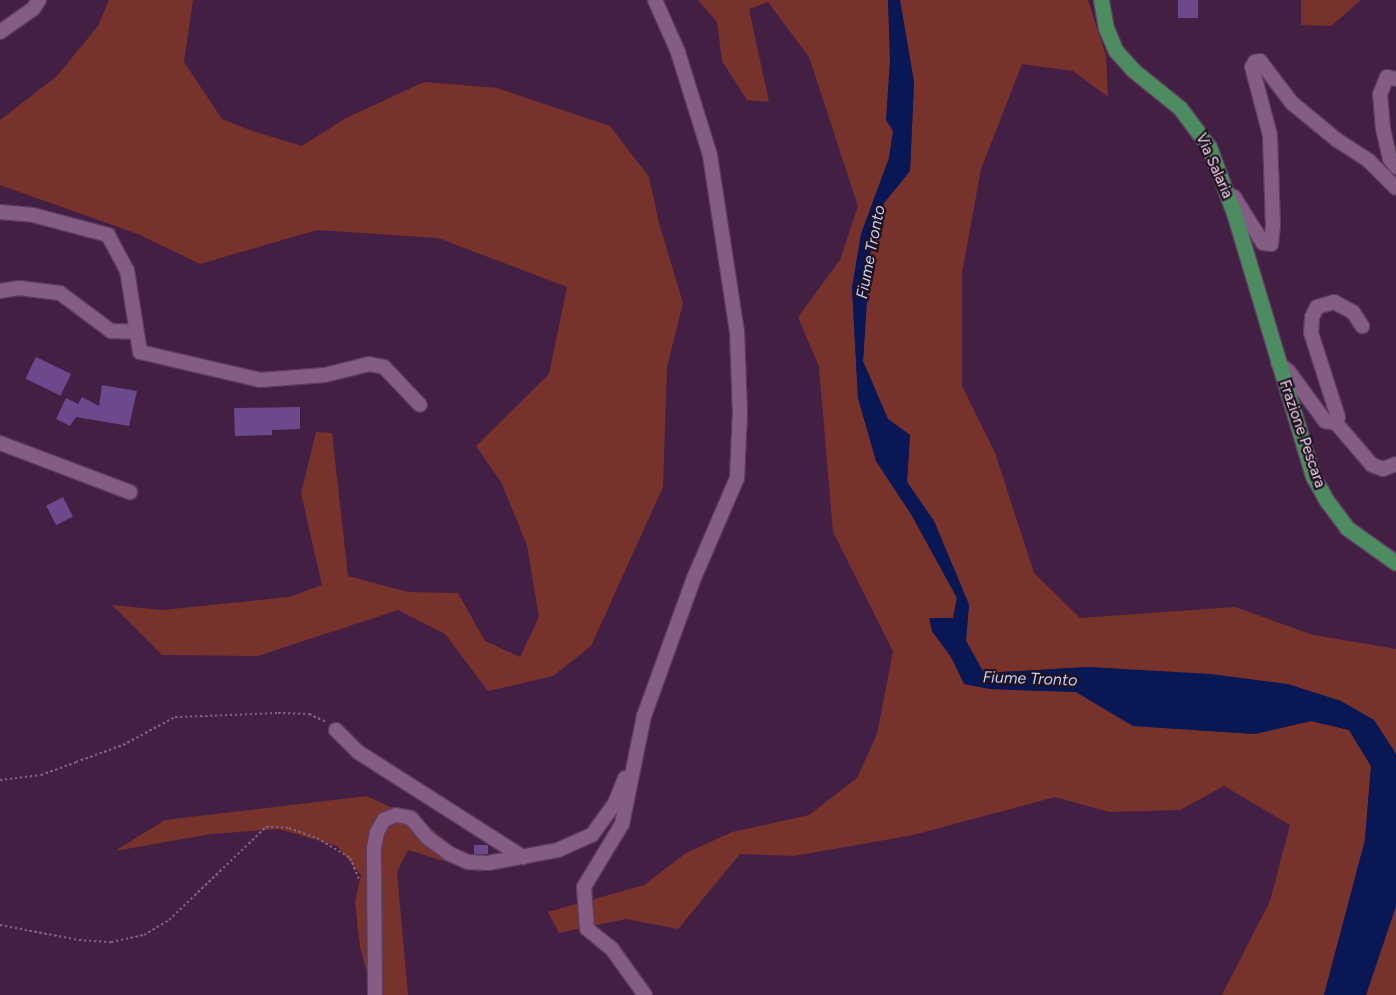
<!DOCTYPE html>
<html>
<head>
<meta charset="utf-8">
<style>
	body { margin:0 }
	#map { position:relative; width:1396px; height:995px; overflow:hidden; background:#441f44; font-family:Figtree,sans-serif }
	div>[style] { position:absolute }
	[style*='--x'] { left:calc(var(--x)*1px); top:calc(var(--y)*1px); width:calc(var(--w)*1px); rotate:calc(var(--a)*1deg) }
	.green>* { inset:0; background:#77322c }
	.water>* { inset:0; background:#091755 }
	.building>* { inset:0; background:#6c488c; transform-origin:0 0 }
	.path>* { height:2px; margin-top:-1px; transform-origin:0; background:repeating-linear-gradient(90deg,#836383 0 2.5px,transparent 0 5px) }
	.roads { filter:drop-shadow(1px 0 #5d3d5d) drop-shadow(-1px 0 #5d3d5d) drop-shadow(0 1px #5d3d5d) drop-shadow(0 -1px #5d3d5d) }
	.minor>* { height:14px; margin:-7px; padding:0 7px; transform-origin:7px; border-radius:7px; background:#855c84 }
	.major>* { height:15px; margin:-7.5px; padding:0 7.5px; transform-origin:7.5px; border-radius:7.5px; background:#4d8b60 }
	span { translate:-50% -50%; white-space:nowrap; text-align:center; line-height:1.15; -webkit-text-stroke:4.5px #211121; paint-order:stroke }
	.street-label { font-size:15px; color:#f0d9ef }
	.water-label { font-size:16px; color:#bfd0f7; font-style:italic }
</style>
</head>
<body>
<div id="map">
	<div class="green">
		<i style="clip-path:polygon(109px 0,193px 0,184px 62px,222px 119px,255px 132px,302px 146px,346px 118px,424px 82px,497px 88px,610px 126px,649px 177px,659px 223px,683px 303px,667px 367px,663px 487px,591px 646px,553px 676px,488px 691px,445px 634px,398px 610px,258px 656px,162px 655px,112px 605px,162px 610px,289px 597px,322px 585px,301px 493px,316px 432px,332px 433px,348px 576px,408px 592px,458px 593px,485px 641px,520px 657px,539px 617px,527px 545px,501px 482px,476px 446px,549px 374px,567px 287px,438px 238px,317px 230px,200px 264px,138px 234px,0 185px,0 120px,57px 76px,98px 26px)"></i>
		<i style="clip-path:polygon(698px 0,888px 0,893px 131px,889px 158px,861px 234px,852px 288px,858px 398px,876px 461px,911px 514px,957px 598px,953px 618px,932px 631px,951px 657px,965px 684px,990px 689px,1076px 692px,1133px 726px,1255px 734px,1311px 721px,1349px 730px,1371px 766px,1365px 840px,1324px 995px,1222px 995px,1270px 901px,1290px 825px,1224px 786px,1180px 810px,1109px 812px,1055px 797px,913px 835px,794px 856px,740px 854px,678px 929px,626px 919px,559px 933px,548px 912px,644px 885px,686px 853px,732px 832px,809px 815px,857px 778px,877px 734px,893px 651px,833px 532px,819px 367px,798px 317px,840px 260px,858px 206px,809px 57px,768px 2px,749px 9px,769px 102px,747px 100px,722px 61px,717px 22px)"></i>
		<i style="clip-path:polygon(900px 0,1088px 0,1106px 56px,1108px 97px,1073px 71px,1022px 64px,981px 169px,962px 273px,962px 386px,995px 453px,1034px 573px,1080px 618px,1235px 607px,1313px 635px,1396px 649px,1396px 754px,1374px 720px,1238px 678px,1088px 667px,984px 673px,966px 641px,969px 604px,934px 521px,907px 482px,910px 435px,888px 420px,863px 361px,870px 255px,884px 203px,910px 171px,914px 82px)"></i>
		<i style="clip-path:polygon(1301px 0,1361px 0,1331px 26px,1301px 25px)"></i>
		<i style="clip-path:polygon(367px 796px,426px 824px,483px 873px,408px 850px,397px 872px,408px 995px,373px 995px,360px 947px,355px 902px,361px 875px,337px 846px,279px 829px,211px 834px,115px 851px,165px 820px)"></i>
		<i style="clip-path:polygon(1396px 906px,1396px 995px,1366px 995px,1372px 977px)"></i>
	</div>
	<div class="water">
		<i style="clip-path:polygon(888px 0,900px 0,914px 82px,910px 171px,884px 203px,870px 255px,863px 361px,888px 419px,910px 435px,907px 482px,934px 521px,969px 605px,966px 641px,984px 673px,1088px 667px,1211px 674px,1288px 684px,1341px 701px,1374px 720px,1396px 754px,1396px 906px,1366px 995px,1324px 995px,1365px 840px,1371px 766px,1349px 730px,1311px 721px,1255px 734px,1133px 726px,1076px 692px,990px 689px,964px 684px,951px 657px,932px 631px,929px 618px,953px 618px,957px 598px,911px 514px,876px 461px,858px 398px,852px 288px,861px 234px,889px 158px,893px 131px,886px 120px,890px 59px)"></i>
	</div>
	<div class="building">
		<i style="left:1178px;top:0;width:20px;height:18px"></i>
		<i style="left:36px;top:357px;width:39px;height:24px;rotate:26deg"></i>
		<i style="clip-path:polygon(102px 385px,137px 391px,129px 426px,76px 417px,70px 426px,56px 419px,66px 398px,78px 404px,82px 397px,99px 406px)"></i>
		<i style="clip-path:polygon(300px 407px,300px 429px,272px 430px,272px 435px,235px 436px,234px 408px)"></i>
		<i style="left:63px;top:497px;width:22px;height:19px;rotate:63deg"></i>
		<i style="left:474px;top:845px;width:14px;height:9px"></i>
	</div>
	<div class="path">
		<i style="--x:0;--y:780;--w:41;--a:-7"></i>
		<i style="--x:41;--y:775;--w:37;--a:-20"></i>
		<i style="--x:76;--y:762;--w:50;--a:-19.9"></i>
		<i style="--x:123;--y:745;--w:59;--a:-28.3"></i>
		<i style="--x:175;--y:717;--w:103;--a:-2.2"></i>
		<i style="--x:278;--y:713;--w:31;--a:2"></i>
		<i style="--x:309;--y:714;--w:19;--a:25"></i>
		<i style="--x:0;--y:925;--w:80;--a:10.8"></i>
		<i style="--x:79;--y:940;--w:32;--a:4"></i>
		<i style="--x:111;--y:942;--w:34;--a:-12"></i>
		<i style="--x:144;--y:935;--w:29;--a:-31"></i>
		<i style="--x:169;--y:920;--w:134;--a:-43.8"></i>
		<i style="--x:266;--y:827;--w:23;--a:2"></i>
		<i style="--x:289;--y:828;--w:30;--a:20"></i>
		<i style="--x:317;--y:838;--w:39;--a:31"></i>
		<i style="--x:350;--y:858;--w:25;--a:67"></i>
	</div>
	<div class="roads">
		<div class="minor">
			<i style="--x:0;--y:32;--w:40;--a:-34.9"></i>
			<i style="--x:33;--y:9;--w:11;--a:-56"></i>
			<i style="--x:1396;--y:79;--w:9;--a:-167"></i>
			<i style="--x:1387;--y:77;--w:18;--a:112"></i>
			<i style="--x:1380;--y:94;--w:35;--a:85"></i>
			<i style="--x:1383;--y:129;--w:31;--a:77"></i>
			<i style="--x:1390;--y:159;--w:10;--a:53"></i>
			<i style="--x:1227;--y:194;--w:8;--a:23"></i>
			<i style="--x:1234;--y:197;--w:54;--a:57.8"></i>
			<i style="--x:1263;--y:243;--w:8;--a:7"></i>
			<i style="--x:1271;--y:244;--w:18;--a:-84"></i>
			<i style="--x:1273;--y:226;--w:91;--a:-91.9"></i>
			<i style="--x:1270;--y:135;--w:70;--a:-104.8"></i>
			<i style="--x:1252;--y:67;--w:6;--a:-59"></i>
			<i style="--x:1255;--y:62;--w:5;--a:-11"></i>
			<i style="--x:1260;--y:61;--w:53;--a:52.7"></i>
			<i style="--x:1292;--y:103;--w:58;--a:39.4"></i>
			<i style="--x:1337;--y:140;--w:38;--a:33"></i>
			<i style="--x:1369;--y:161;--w:38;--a:45"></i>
			<i style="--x:0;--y:212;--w:33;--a:5"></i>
			<i style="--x:33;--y:215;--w:78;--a:14.9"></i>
			<i style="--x:108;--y:235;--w:40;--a:62"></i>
			<i style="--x:127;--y:270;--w:83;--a:81"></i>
			<i style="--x:140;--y:352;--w:123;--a:13.1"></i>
			<i style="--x:260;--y:380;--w:65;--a:-4.4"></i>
			<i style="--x:325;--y:375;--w:45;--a:-14"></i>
			<i style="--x:369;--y:364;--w:15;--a:11"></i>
			<i style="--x:384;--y:367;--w:52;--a:46.5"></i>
			<i style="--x:0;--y:291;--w:19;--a:-9"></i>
			<i style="--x:19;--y:288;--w:41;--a:7"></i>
			<i style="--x:60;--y:293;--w:64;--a:36.7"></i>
			<i style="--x:111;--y:331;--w:23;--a:2"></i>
			<i style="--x:1278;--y:363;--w:14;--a:39"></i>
			<i style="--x:1289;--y:372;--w:61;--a:53.7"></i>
			<i style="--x:1325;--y:421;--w:11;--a:10"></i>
			<i style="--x:1336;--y:423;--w:6;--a:-72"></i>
			<i style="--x:1338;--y:417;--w:88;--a:-107.8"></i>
			<i style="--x:1311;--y:333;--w:16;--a:-86"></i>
			<i style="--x:1312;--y:317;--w:11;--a:-63"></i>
			<i style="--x:1317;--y:307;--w:18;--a:-16"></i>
			<i style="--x:1334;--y:302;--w:21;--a:28"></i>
			<i style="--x:1353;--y:312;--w:17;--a:57"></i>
			<i style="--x:1336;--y:423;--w:55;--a:49.4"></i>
			<i style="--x:1372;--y:465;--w:12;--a:20"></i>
			<i style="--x:1383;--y:469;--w:14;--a:-21"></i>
			<i style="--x:0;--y:443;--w:139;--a:20.7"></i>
			<i style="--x:336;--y:730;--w:31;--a:45"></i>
			<i style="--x:358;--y:752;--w:196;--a:32.5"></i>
			<i style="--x:375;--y:995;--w:147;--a:-90.4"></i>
			<i style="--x:374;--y:848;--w:16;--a:-79"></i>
			<i style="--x:377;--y:832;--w:14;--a:-60"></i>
			<i style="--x:384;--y:820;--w:13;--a:-23"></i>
			<i style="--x:396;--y:815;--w:15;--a:11"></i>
			<i style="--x:411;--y:818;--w:26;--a:50"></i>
			<i style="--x:428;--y:838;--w:27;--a:36"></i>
			<i style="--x:450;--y:854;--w:20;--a:24"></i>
			<i style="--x:468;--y:862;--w:20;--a:3"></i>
			<i style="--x:488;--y:863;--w:71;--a:-10.5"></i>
			<i style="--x:558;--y:850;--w:37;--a:-24"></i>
			<i style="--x:592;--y:835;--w:39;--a:-54"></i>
			<i style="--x:615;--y:803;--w:27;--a:-68"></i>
			<i style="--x:645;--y:995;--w:57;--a:-125.7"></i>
			<i style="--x:612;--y:949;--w:32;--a:-141"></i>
			<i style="--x:587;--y:929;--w:42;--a:-94.1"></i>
			<i style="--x:584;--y:887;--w:74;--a:-58.9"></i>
			<i style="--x:622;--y:824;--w:110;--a:-78.5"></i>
			<i style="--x:644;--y:716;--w:147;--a:-70.1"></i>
			<i style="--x:694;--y:578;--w:109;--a:-66.7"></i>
			<i style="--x:737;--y:478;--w:65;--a:-87.4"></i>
			<i style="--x:740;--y:413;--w:81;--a:-92.1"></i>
			<i style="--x:737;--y:332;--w:179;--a:-98.7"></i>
			<i style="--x:710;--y:155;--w:108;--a:-107.3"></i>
			<i style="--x:678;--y:52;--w:57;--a:-113.9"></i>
		</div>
		<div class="major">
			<i style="--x:1101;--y:0;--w:28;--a:80"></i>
			<i style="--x:1106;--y:28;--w:25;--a:67"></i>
			<i style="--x:1116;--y:51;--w:25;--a:48"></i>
			<i style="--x:1133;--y:70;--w:60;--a:39"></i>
			<i style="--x:1180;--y:108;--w:49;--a:53.4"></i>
			<i style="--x:1209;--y:147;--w:71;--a:69.3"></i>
			<i style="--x:1234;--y:213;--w:275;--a:73.3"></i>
			<i style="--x:1313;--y:476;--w:29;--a:61"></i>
			<i style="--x:1327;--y:501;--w:34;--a:53"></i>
			<i style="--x:1347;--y:528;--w:60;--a:35.5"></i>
		</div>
	</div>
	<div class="street-label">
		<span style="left:1214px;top:166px;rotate:66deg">Via Salaria</span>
		<span style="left:1302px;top:434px;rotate:71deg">Frazione Pescara</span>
	</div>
	<div class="water-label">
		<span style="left:871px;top:252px;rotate:-79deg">Fiume Tronto</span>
		<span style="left:1030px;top:679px;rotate:2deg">Fiume Tronto</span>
	</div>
</div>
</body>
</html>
